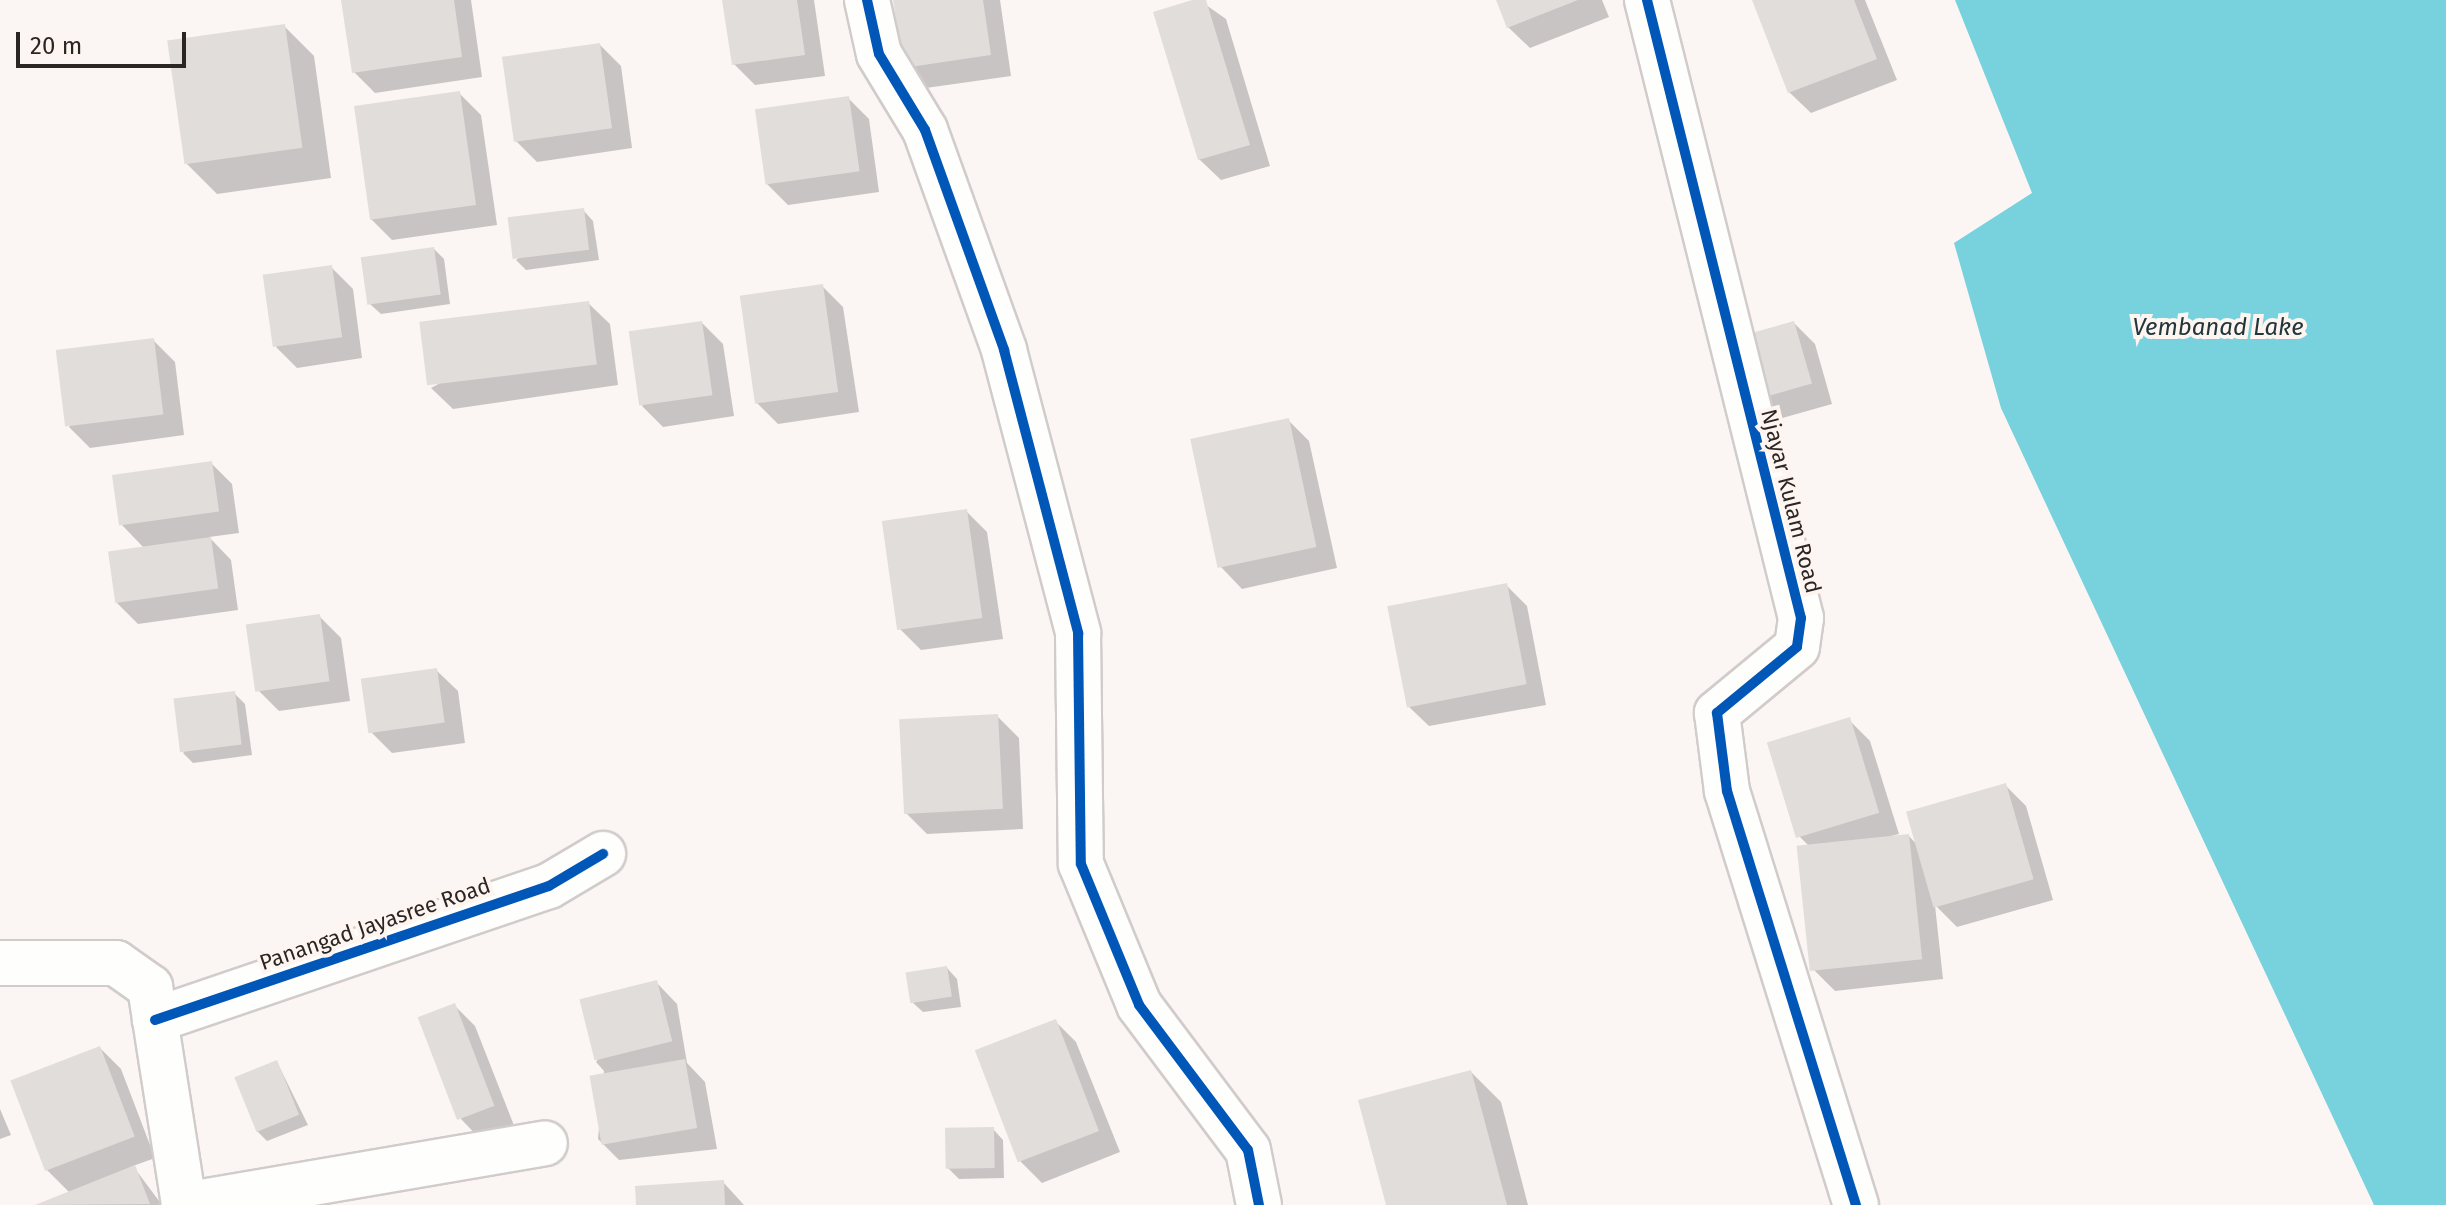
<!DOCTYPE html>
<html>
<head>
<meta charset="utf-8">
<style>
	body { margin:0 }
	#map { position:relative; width:2446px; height:1205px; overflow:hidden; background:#fbf6f4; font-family:"Fira Sans",sans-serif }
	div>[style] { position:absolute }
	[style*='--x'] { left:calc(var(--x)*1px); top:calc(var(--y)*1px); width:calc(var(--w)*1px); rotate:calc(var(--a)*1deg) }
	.water>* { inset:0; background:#77d2de }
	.shadow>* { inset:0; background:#0003 }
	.building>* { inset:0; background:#e1dddb; transform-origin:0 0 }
	.roads { filter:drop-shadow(2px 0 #d1cccb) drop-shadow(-2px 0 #d1cccb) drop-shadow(0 2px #d1cccb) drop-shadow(0 -2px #d1cccb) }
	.street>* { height:44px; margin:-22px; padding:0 22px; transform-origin:22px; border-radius:22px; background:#fefefd }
	.cycleway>* { height:10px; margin:-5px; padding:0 5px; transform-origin:5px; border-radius:5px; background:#0057b8 }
	span { translate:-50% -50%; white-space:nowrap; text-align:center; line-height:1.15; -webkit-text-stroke:8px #fef5f1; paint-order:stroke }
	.street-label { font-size:22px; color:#2a2624 }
	.water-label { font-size:24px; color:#21373b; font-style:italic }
	.scale { position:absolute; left:16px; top:32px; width:170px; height:36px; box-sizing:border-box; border:4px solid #2a2624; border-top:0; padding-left:10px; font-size:24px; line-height:28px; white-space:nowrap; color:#2a2624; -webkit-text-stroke:6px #fef5f1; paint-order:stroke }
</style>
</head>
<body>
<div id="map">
	<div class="water">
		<i style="clip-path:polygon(1955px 0,2446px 0,2446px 1205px,2374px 1205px,2001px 408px,1954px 243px,2032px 193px)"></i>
	</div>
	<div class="shadow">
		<i style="clip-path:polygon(343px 0,471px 0,482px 77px,375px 93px,354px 72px)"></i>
		<i style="clip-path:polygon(725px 0,814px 0,825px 76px,755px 85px,734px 64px)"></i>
		<i style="clip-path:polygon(895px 0,1000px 0,1011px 76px,926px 88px,905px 67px)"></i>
		<i style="clip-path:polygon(1199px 0,1226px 19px,1270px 166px,1221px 180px,1199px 159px)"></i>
		<i style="clip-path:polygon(1498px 0,1602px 0,1609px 17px,1530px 48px,1508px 27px)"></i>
		<i style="clip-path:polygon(1754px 0,1865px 0,1897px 80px,1811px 113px,1789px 92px)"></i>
		<i style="clip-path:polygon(284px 26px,314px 56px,331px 178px,217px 194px,187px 164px)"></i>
		<i style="clip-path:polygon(600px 45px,621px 66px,632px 148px,537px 162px,516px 141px)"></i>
		<i style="clip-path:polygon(459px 93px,481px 115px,497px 225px,392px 240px,371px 219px)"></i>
		<i style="clip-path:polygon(848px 98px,869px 119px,879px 192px,788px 205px,767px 184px)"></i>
		<i style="clip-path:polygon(583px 210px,593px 221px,599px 260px,526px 270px,516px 260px)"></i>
		<i style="clip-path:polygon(434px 249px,444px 259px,450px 304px,381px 314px,370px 304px)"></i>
		<i style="clip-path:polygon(331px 267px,353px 289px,362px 358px,297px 368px,276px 347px)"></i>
		<i style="clip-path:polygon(822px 286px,843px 307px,859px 412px,778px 424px,757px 403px)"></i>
		<i style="clip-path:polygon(588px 303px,610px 324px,618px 385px,453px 409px,431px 388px)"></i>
		<i style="clip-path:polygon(702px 323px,723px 344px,734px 416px,663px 427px,642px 406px)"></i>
		<i style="clip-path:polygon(1794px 323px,1815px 344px,1832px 404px,1775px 420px,1754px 399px)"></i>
		<i style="clip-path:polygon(153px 340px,175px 362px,184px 435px,90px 448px,69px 427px)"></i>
		<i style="clip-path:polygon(1288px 420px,1309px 441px,1337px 568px,1242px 589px,1221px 567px)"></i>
		<i style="clip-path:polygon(211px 463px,232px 484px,239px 533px,209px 537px,231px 560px,238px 610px,138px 624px,117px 603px,144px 548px,122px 525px)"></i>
		<i style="clip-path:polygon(966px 511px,987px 532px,1003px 639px,921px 650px,900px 629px)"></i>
		<i style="clip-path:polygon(1506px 585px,1527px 606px,1546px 705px,1429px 726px,1407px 705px)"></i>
		<i style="clip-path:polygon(319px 616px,341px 638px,350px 701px,279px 711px,258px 690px)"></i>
		<i style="clip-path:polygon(436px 670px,458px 691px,465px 743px,392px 753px,371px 732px)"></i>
		<i style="clip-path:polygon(234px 693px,245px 704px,252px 755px,193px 763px,183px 753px)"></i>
		<i style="clip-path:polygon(997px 716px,1019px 738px,1023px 829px,927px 834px,906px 813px)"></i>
		<i style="clip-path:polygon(1849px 720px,1870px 741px,1899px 834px,1891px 836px,1909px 836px,1919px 847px,2005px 785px,2026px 806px,2053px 900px,1957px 927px,1935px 905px,1943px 979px,1835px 991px,1814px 970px,1810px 847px,1799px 836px)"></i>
		<i style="clip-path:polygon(947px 968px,957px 979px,961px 1007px,923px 1012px,912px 1002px)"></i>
		<i style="clip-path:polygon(656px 982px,677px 1004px,687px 1063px,705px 1082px,717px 1149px,619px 1160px,598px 1139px,604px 1071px,596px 1062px)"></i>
		<i style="clip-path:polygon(454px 1005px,475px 1026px,515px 1128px,482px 1141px,461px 1119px,421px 1018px)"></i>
		<i style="clip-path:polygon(1055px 1021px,1076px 1042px,1120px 1152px,1042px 1183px,1020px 1161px)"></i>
		<i style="clip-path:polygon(100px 1048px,121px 1069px,155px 1158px,133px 1166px,162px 1205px,40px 1205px,70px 1193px,47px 1170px)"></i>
		<i style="clip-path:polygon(277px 1062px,308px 1125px,267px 1141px,257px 1131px)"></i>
		<i style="clip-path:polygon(1471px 1072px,1501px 1102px,1528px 1205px,1388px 1205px)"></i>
		<i style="clip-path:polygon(0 1109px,11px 1135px,0 1139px)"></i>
		<i style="clip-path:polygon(993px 1129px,1003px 1140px,1004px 1178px,959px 1179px,948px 1168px)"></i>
		<i style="clip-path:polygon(723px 1182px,744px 1205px,638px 1205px)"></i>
	</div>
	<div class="building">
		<i style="clip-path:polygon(341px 0,454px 0,462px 57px,352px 73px)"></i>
		<i style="clip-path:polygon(722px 0,797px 0,805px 55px,732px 65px)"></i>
		<i style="clip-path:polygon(893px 0,983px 0,991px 55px,903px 68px)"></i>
		<i style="clip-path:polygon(1192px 0,1206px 0,1250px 145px,1198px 160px,1153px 12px)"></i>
		<i style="clip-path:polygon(1496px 0,1578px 0,1507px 28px)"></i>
		<i style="clip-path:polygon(1752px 0,1854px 0,1877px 59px,1788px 93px)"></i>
		<i style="left:285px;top:24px;width:125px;height:119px;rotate:82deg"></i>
		<i style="left:600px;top:43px;width:86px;height:99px;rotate:82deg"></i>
		<i style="left:460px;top:91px;width:115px;height:107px;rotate:82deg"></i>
		<i style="left:849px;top:96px;width:76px;height:95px;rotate:82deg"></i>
		<i style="left:584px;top:208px;width:42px;height:77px;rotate:83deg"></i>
		<i style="left:434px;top:247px;width:48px;height:74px;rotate:82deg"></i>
		<i style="left:332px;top:265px;width:73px;height:70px;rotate:82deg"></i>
		<i style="left:823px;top:284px;width:109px;height:84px;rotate:82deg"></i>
		<i style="left:589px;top:301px;width:64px;height:171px;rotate:83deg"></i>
		<i style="left:702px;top:321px;width:75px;height:74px;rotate:82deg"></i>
		<i style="left:1794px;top:321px;width:65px;height:61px;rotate:74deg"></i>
		<i style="left:154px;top:338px;width:77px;height:99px;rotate:83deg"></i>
		<i style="left:1289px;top:418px;width:132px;height:101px;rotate:78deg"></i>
		<i style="left:212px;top:461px;width:51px;height:101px;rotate:82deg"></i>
		<i style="left:967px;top:509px;width:110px;height:86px;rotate:82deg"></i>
		<i style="left:211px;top:537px;width:52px;height:104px;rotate:82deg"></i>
		<i style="left:1507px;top:583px;width:103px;height:122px;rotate:79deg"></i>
		<i style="left:320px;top:614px;width:68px;height:75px;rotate:82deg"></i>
		<i style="left:437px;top:668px;width:55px;height:77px;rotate:82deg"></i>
		<i style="left:235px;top:691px;width:54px;height:62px;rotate:83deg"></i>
		<i style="left:998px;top:714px;width:95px;height:99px;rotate:87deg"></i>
		<i style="left:1850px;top:717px;width:100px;height:87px;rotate:73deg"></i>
		<i style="left:2006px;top:783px;width:100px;height:104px;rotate:74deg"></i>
		<i style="left:1909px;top:834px;width:126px;height:113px;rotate:84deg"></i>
		<i style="left:947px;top:966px;width:31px;height:42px;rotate:81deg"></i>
		<i style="left:657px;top:980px;width:63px;height:80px;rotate:76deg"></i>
		<i style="left:455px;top:1003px;width:110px;height:40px;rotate:69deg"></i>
		<i style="left:1056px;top:1019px;width:120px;height:87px;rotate:69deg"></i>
		<i style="left:100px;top:1046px;width:97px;height:96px;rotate:69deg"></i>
		<i style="left:685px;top:1059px;width:70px;height:97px;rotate:80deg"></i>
		<i style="left:277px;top:1060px;width:59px;height:46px;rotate:68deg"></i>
		<i style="clip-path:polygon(1471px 1070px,1507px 1205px,1386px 1205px,1358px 1100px)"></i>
		<i style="left:994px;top:1127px;width:41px;height:49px;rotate:89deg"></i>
		<i style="clip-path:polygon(135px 1165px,150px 1204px,35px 1205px)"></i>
		<i style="clip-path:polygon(724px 1180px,725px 1205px,636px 1205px,635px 1186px)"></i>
	</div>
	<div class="roads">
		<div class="street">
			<i style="--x:867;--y:0;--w:55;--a:77.5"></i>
			<i style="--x:879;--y:54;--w:89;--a:58.8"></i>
			<i style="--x:925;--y:130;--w:234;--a:70.2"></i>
			<i style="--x:1004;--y:350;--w:293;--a:75.3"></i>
			<i style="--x:1078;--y:633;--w:231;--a:89.3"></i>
			<i style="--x:1081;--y:864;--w:152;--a:67.6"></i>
			<i style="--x:1139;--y:1005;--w:181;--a:53.1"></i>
			<i style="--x:1248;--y:1150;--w:56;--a:78.7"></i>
			<i style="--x:1647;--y:0;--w:637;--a:76.01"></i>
			<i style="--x:1801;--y:618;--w:29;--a:98"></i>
			<i style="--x:1797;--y:647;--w:104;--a:140.5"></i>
			<i style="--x:1717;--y:713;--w:79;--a:82.7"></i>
			<i style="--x:1727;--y:791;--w:434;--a:72.7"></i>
			<i style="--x:0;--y:963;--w:116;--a:0"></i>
			<i style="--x:116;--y:963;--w:42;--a:35.2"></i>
			<i style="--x:150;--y:987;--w:221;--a:81.1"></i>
			<i style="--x:155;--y:1020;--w:416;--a:-18.8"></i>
			<i style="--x:549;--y:886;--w:63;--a:-30.7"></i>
			<i style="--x:184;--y:1205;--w:366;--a:-9.7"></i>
		</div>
	</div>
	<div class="cycleway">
		<i style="--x:867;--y:0;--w:55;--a:77.5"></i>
		<i style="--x:879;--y:54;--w:89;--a:58.8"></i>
		<i style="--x:925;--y:130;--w:234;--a:70.2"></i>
		<i style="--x:1004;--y:350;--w:293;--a:75.3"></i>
		<i style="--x:1078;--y:633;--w:231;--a:89.3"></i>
		<i style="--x:1081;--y:864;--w:152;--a:67.6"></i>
		<i style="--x:1139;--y:1005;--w:181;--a:53.1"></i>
		<i style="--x:1248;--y:1150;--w:56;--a:78.7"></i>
		<i style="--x:1647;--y:0;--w:637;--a:76.01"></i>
		<i style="--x:1801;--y:618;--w:29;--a:98"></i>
		<i style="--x:1797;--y:647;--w:104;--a:140.5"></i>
		<i style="--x:1717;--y:713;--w:79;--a:82.7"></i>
		<i style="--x:1727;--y:791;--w:434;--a:72.7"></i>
		<i style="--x:155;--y:1020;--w:416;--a:-18.8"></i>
		<i style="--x:549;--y:886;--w:63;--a:-30.7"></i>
	</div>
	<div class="street-label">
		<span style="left:1791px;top:501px;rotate:76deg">Njayar Kulam Road</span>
		<span style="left:375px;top:924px;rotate:-19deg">Panangad Jayasree Road</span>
	</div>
	<div class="water-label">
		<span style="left:2218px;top:328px">Vembanad Lake</span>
	</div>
	<div class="scale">20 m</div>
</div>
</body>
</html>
